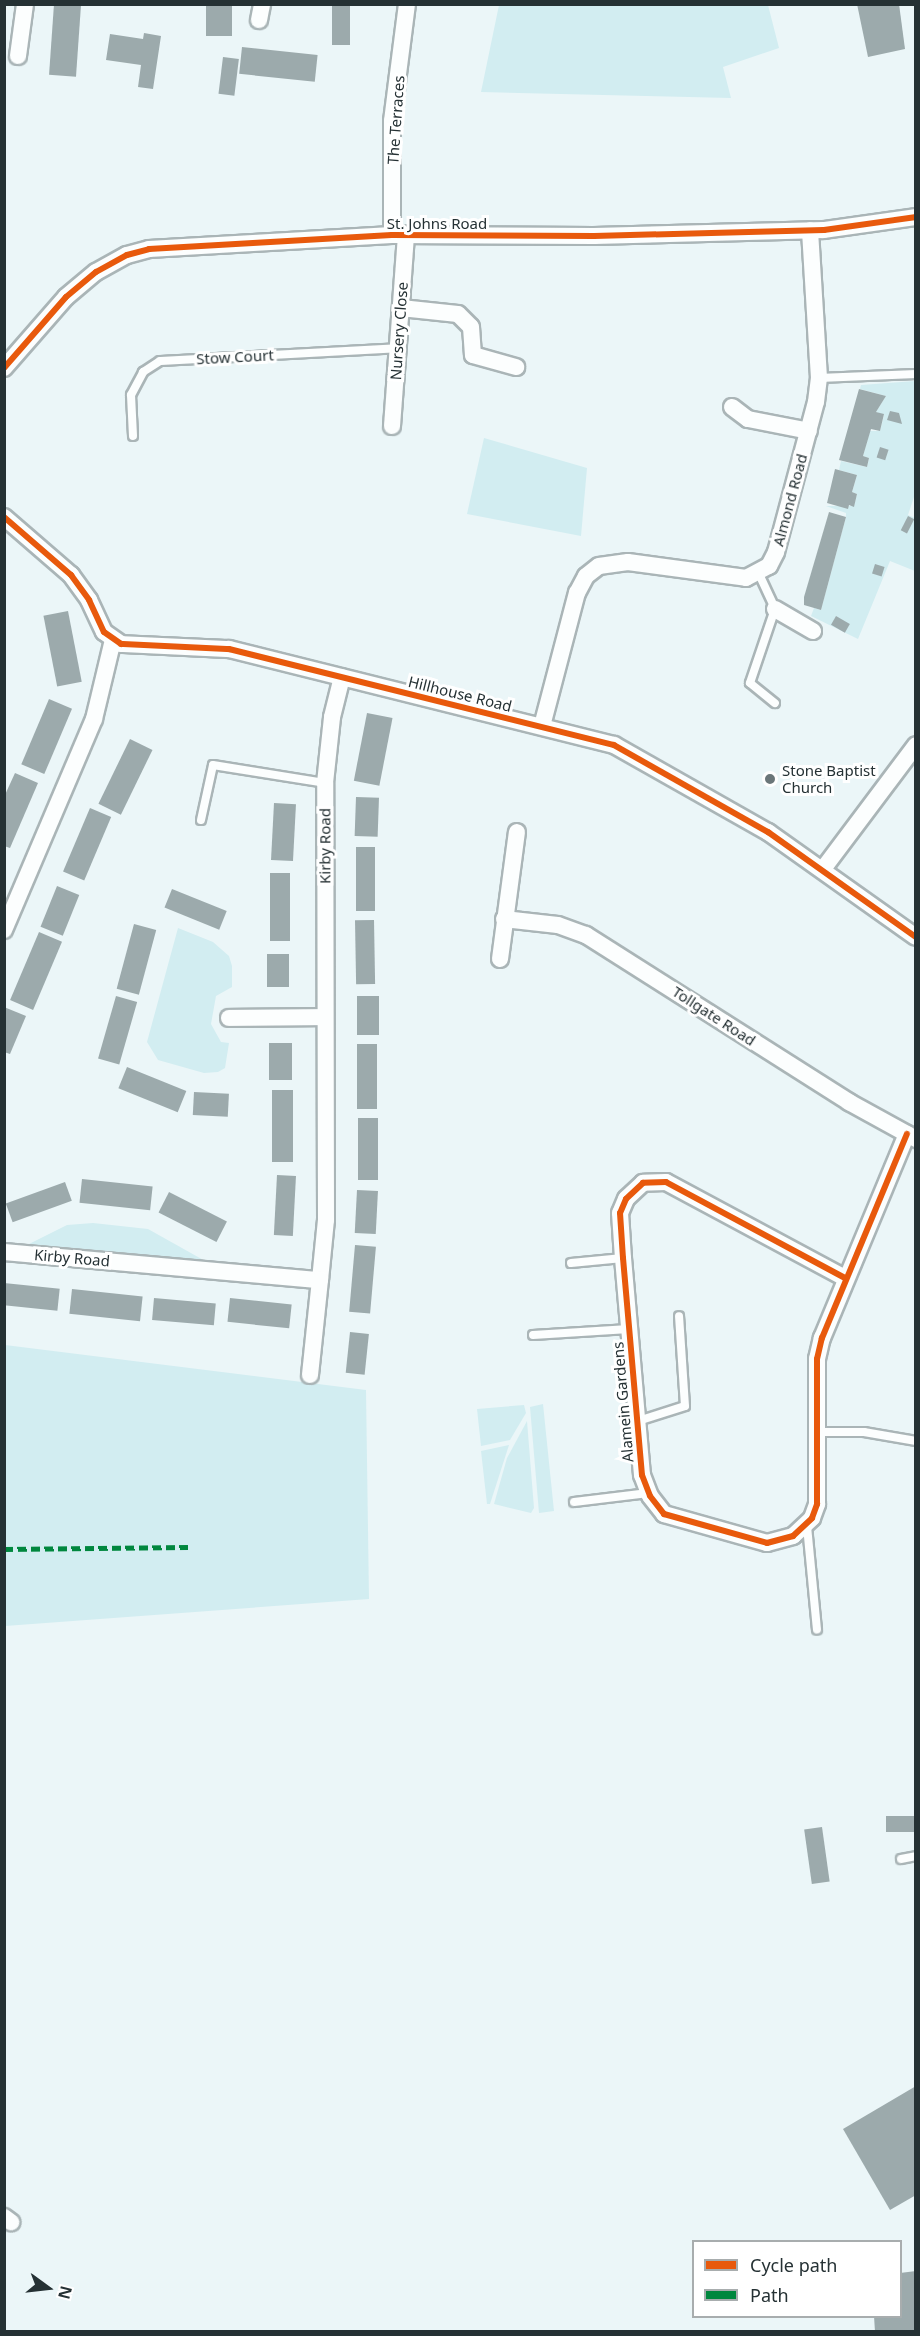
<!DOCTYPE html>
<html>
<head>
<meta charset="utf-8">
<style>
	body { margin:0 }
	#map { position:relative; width:920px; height:2336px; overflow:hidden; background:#ebf6f8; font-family:"Noto Sans",sans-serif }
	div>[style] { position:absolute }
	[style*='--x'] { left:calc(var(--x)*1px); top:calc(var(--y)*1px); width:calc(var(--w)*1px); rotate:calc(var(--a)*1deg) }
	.green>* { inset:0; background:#d2edf1 }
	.building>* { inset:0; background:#9caaac; transform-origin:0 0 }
	.roads { filter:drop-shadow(2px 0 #aab5b7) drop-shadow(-2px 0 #aab5b7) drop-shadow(0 2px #aab5b7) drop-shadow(0 -2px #aab5b7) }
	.lane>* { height:8px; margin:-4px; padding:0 4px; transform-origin:4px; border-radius:4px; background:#fcfefe }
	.street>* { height:16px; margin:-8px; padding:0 8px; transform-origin:8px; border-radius:8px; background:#fcfefe }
	.quiet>* { height:4.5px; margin-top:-2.25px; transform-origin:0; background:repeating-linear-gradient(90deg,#00873e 0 9px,transparent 0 13.5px) }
	.cycleway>* { height:6px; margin:-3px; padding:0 3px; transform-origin:3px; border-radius:3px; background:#e8590c }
	.dots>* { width:16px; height:16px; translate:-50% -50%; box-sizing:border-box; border:3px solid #fff; border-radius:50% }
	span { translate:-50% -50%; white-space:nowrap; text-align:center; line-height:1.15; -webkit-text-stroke:6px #fff; paint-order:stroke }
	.street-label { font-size:15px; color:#253134 }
	.poi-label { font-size:15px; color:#253134 }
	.left { translate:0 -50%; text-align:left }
	.frame { position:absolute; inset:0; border:6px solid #253134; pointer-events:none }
	.legend { position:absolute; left:692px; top:2240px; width:210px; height:78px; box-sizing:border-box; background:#fff; border:2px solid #a8adae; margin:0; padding:8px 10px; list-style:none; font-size:18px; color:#253134 }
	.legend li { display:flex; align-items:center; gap:12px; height:30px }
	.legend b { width:30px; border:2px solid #a8adae }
	.north { position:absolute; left:18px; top:2258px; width:60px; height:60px; -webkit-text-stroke:4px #fff; paint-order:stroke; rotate:105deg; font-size:16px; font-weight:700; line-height:24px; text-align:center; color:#253134 }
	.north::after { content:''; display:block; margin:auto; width:21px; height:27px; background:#253134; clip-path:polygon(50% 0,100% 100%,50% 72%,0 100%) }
</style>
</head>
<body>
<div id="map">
	<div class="green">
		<i style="clip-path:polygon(499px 5px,768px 5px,779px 48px,723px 67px,731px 98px,481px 92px)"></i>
		<i style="clip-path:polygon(915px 381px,915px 494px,908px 515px,915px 518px,915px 571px,890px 561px,858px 639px,811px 616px,814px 608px,821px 610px,846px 517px,846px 513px,826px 506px,854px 506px,857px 494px,852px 492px,857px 475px,839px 470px,841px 461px,867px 467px,869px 458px,863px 456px,870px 431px,880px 431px,884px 415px,876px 412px,886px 396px,860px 389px,861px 385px)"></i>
		<i style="clip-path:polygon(484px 438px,587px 468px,581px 536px,467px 514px)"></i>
		<i style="clip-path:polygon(178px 928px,213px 942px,229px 956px,232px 966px,232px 987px,216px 996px,211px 1024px,221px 1042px,229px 1043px,225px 1068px,218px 1072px,204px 1073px,158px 1060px,147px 1042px)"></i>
		<i style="clip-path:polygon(93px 1223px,148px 1229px,223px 1271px,13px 1252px,67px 1225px)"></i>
		<i style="clip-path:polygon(5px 1345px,366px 1390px,369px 1599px,5px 1626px)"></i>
		<i style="clip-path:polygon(543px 1404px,554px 1511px,539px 1513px,530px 1407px)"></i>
		<i style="clip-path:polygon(524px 1405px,526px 1413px,510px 1440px,481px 1446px,477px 1409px)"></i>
		<i style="clip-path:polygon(527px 1421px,534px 1508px,531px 1513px,494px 1504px,507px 1458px)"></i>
		<i style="clip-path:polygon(509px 1445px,490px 1504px,487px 1504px,481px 1451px)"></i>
	</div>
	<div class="building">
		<i style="left:54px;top:4px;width:27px;height:71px;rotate:4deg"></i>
		<i style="left:206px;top:4px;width:26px;height:32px"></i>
		<i style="left:332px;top:4px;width:18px;height:41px"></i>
		<i style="clip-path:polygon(857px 4px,899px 4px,905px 49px,868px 57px)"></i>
		<i style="clip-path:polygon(144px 33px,161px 36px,153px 89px,138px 87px,141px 65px,106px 60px,110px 34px,143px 39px)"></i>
		<i style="left:242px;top:47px;width:76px;height:27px;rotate:6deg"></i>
		<i style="left:223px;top:57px;width:16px;height:37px;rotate:7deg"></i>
		<i style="clip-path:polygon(859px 389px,886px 396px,876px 412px,884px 414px,880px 431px,871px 429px,863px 456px,869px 458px,867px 467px,839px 460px)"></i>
		<i style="clip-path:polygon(890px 411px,899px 413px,902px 424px,887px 420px)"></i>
		<i style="left:880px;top:447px;width:9px;height:11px;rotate:18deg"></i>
		<i style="clip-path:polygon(835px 469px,857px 475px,852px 492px,857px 494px,854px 507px,849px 505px,848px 509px,827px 503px)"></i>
		<i style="clip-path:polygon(829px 512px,846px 517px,821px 610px,804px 605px,804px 597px)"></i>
		<i style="left:908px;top:516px;width:7px;height:16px;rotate:27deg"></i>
		<i style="left:875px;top:564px;width:10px;height:10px;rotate:17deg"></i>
		<i style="left:68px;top:611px;width:72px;height:25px;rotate:79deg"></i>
		<i style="left:836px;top:616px;width:16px;height:10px;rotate:30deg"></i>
		<i style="left:49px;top:699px;width:25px;height:71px;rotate:23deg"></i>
		<i style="left:367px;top:713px;width:26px;height:69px;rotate:11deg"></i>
		<i style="left:130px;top:739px;width:25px;height:72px;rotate:26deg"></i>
		<i style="clip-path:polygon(15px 773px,38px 783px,10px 848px,4px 846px,4px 797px)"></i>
		<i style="left:356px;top:797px;width:23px;height:39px;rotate:2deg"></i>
		<i style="left:274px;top:803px;width:22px;height:57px;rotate:3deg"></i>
		<i style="left:90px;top:808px;width:23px;height:69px;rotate:23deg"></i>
		<i style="left:356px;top:847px;width:19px;height:64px"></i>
		<i style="left:270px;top:873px;width:20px;height:68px"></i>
		<i style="left:57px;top:886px;width:24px;height:44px;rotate:22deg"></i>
		<i style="left:172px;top:889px;width:59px;height:20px;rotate:22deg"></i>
		<i style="left:374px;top:920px;width:64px;height:19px;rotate:89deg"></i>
		<i style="left:134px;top:924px;width:23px;height:67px;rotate:15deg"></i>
		<i style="left:39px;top:932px;width:25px;height:74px;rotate:23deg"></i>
		<i style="left:267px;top:954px;width:22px;height:33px"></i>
		<i style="left:116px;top:996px;width:22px;height:65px;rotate:16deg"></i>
		<i style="left:357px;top:996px;width:22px;height:39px"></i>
		<i style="clip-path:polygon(4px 1007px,26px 1016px,10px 1054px,4px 1052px)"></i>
		<i style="left:269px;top:1043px;width:23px;height:37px"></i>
		<i style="left:357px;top:1044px;width:20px;height:65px"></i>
		<i style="left:127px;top:1067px;width:64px;height:23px;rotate:22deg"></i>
		<i style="left:272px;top:1090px;width:21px;height:72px"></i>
		<i style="left:194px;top:1092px;width:35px;height:23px;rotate:3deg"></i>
		<i style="left:358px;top:1118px;width:20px;height:62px"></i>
		<i style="left:277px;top:1175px;width:19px;height:60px;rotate:3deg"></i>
		<i style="left:82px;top:1179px;width:71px;height:24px;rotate:6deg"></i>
		<i style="left:65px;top:1182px;width:20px;height:63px;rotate:70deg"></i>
		<i style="left:357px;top:1190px;width:21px;height:43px;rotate:3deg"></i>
		<i style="left:169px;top:1192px;width:65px;height:23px;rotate:27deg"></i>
		<i style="left:355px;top:1245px;width:21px;height:67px;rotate:5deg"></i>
		<i style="left:4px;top:1283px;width:56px;height:22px;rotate:6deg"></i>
		<i style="left:72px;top:1289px;width:71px;height:25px;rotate:6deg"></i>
		<i style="left:154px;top:1298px;width:62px;height:22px;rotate:5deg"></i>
		<i style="left:230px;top:1298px;width:62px;height:24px;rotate:6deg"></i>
		<i style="left:350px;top:1332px;width:19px;height:41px;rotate:6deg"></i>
		<i style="left:916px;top:1816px;width:16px;height:30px;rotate:90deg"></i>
		<i style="left:822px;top:1827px;width:55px;height:18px;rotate:82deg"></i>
		<i style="clip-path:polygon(916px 2086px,916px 2195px,890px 2210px,843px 2129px)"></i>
		<i style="clip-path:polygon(916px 2271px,916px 2330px,875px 2332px,874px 2316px,900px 2316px,900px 2273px)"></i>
	</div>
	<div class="roads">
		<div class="lane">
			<i style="--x:819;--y:378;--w:97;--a:-2.4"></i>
			<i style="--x:133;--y:436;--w:41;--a:-92.8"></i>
			<i style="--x:131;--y:395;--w:26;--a:-62"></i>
			<i style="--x:143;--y:372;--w:20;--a:-33"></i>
			<i style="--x:160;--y:361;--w:238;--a:-3.1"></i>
			<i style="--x:759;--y:574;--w:38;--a:65"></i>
			<i style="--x:775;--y:609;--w:78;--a:108.7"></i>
			<i style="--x:750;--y:683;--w:32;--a:39"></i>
			<i style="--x:201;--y:820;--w:56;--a:-77.7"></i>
			<i style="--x:213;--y:765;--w:113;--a:9.1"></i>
			<i style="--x:571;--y:1263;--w:52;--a:-5.5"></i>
			<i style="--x:533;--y:1335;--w:96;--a:-3.6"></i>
			<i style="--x:638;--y:1421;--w:49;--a:-17.7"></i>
			<i style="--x:685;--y:1406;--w:90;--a:-93.8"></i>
			<i style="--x:817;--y:1432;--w:47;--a:0"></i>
			<i style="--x:864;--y:1432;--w:53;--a:9.8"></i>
			<i style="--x:574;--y:1502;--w:75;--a:-6.9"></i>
			<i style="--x:807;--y:1526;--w:104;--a:84.5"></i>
			<i style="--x:901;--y:1859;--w:15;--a:-11"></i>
		</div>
		<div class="street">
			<i style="--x:259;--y:20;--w:16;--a:-79"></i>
			<i style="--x:18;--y:56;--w:52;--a:-82.3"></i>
			<i style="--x:392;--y:235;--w:114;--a:-90"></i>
			<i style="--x:392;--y:121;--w:118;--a:-82.7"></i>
			<i style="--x:401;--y:308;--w:57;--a:6"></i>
			<i style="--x:458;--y:314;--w:18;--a:45"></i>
			<i style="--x:471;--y:327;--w:28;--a:86"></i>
			<i style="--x:473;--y:355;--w:45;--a:15.6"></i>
			<i style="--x:4;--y:368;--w:94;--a:-48.9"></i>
			<i style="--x:66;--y:297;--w:39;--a:-40"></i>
			<i style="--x:96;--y:272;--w:35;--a:-29"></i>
			<i style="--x:127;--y:255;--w:23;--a:-15"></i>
			<i style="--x:149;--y:249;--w:243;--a:-3.3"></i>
			<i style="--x:392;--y:235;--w:202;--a:0.3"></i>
			<i style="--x:594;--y:236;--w:230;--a:-1.5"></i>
			<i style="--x:824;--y:230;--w:93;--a:-8"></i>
			<i style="--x:732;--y:407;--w:20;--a:37"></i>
			<i style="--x:748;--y:419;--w:62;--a:11.1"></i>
			<i style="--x:392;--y:426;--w:192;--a:-85.8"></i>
			<i style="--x:4;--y:517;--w:89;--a:40.9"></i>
			<i style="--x:71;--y:575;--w:31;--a:54"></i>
			<i style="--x:89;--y:600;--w:35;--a:65"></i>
			<i style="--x:104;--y:632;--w:21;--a:35"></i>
			<i style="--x:121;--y:644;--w:108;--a:2.7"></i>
			<i style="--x:229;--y:649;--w:397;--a:14"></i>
			<i style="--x:614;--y:745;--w:177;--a:29.5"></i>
			<i style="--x:768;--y:832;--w:181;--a:35.4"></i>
			<i style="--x:775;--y:609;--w:44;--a:30.1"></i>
			<i style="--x:542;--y:726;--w:138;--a:-75.3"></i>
			<i style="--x:577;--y:593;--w:19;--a:-62"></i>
			<i style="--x:586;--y:576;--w:16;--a:-38"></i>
			<i style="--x:599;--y:566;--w:29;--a:-8"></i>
			<i style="--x:628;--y:562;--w:119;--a:7.7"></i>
			<i style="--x:746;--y:578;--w:26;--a:-28"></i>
			<i style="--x:769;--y:566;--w:16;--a:-63"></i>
			<i style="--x:776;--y:552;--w:155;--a:-75.1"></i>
			<i style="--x:816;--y:402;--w:24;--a:-83"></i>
			<i style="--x:819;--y:378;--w:148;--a:-93.5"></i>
			<i style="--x:823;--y:869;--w:155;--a:-53.1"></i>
			<i style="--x:504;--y:919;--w:54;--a:6.3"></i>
			<i style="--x:558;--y:925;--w:30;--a:20"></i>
			<i style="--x:586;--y:935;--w:312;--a:32.4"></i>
			<i style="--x:849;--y:1102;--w:77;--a:28.9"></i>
			<i style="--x:4;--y:930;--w:229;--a:-66.9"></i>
			<i style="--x:94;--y:719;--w:81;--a:-76.5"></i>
			<i style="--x:500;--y:959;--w:128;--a:-82.4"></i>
			<i style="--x:229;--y:1018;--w:96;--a:-0.6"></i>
			<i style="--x:4;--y:1252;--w:317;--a:5.1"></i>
			<i style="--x:320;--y:1280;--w:60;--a:-84.3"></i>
			<i style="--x:326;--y:1220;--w:437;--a:-90.1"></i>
			<i style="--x:325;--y:783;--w:66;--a:-83.9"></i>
			<i style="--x:332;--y:717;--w:41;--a:-76"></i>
			<i style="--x:845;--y:1278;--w:203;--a:-151.8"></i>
			<i style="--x:666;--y:1182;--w:23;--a:178"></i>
			<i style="--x:643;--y:1183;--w:23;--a:137"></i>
			<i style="--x:626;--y:1199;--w:15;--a:113"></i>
			<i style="--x:620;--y:1213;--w:45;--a:86.2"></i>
			<i style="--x:623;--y:1258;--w:218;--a:85"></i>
			<i style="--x:642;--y:1475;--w:22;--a:69"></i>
			<i style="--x:650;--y:1496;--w:23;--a:52"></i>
			<i style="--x:664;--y:1514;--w:107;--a:15.7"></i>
			<i style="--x:767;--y:1543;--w:27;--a:-15"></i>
			<i style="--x:793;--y:1536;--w:26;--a:-43"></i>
			<i style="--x:812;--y:1518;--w:15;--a:-70"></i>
			<i style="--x:817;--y:1504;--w:145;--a:-90"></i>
			<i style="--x:817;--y:1359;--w:22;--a:-77"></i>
			<i style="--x:822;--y:1338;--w:221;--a:-67.4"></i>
			<i style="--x:310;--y:1375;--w:96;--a:-84"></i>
			<i style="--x:4;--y:2217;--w:9;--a:36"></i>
		</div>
	</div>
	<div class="quiet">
		<i style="--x:4;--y:1549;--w:184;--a:-0.6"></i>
	</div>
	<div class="cycleway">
		<i style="--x:4;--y:368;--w:94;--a:-48.9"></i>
		<i style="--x:66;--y:297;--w:39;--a:-40"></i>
		<i style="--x:96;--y:272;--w:35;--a:-29"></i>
		<i style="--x:127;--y:255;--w:23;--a:-15"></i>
		<i style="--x:149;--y:249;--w:243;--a:-3.3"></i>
		<i style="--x:392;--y:235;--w:202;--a:0.3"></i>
		<i style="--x:594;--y:236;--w:230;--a:-1.5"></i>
		<i style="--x:824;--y:230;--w:93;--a:-8"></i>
		<i style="--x:4;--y:517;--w:89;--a:40.9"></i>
		<i style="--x:71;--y:575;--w:31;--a:54"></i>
		<i style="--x:89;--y:600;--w:35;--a:65"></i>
		<i style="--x:104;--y:632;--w:21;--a:35"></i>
		<i style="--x:121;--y:644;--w:108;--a:2.7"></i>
		<i style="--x:229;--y:649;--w:397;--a:14"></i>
		<i style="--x:614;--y:745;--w:177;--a:29.5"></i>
		<i style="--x:768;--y:832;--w:181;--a:35.4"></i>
		<i style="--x:845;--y:1278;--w:203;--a:-151.8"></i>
		<i style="--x:666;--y:1182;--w:23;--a:178"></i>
		<i style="--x:643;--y:1183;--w:23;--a:137"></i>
		<i style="--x:626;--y:1199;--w:15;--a:113"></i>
		<i style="--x:620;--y:1213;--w:45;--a:86.2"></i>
		<i style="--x:623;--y:1258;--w:218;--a:85"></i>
		<i style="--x:642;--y:1475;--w:22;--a:69"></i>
		<i style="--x:650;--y:1496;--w:23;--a:52"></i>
		<i style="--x:664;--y:1514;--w:107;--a:15.7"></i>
		<i style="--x:767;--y:1543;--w:27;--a:-15"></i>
		<i style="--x:793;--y:1536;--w:26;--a:-43"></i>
		<i style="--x:812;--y:1518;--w:15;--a:-70"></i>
		<i style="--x:817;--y:1504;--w:145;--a:-90"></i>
		<i style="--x:817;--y:1359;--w:22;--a:-77"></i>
		<i style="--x:822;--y:1338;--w:221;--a:-67.4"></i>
	</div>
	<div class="dots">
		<i style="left:770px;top:779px;background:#6a7679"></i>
	</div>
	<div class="street-label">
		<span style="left:396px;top:120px;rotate:-86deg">The Terraces</span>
		<span style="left:437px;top:224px">St. Johns Road</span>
		<span style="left:399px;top:331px;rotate:-86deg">Nursery Close</span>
		<span style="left:235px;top:357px;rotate:-3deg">Stow Court</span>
		<span style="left:790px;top:500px;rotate:-75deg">Almond Road</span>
		<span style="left:460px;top:694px;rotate:14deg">Hillhouse Road</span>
		<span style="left:325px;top:846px;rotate:-90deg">Kirby Road</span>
		<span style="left:714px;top:1016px;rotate:33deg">Tollgate Road</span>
		<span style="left:72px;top:1258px;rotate:5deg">Kirby Road</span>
		<span style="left:623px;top:1402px;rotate:-95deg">Alamein Gardens</span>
	</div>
	<div class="poi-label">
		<span class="left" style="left:782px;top:779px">Stone Baptist<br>Church</span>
	</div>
	<div class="frame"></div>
	<ul class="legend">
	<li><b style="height:8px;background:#e8590c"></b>Cycle path</li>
	<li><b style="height:8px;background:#00873e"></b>Path</li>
	</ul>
	<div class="north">N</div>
</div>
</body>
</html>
